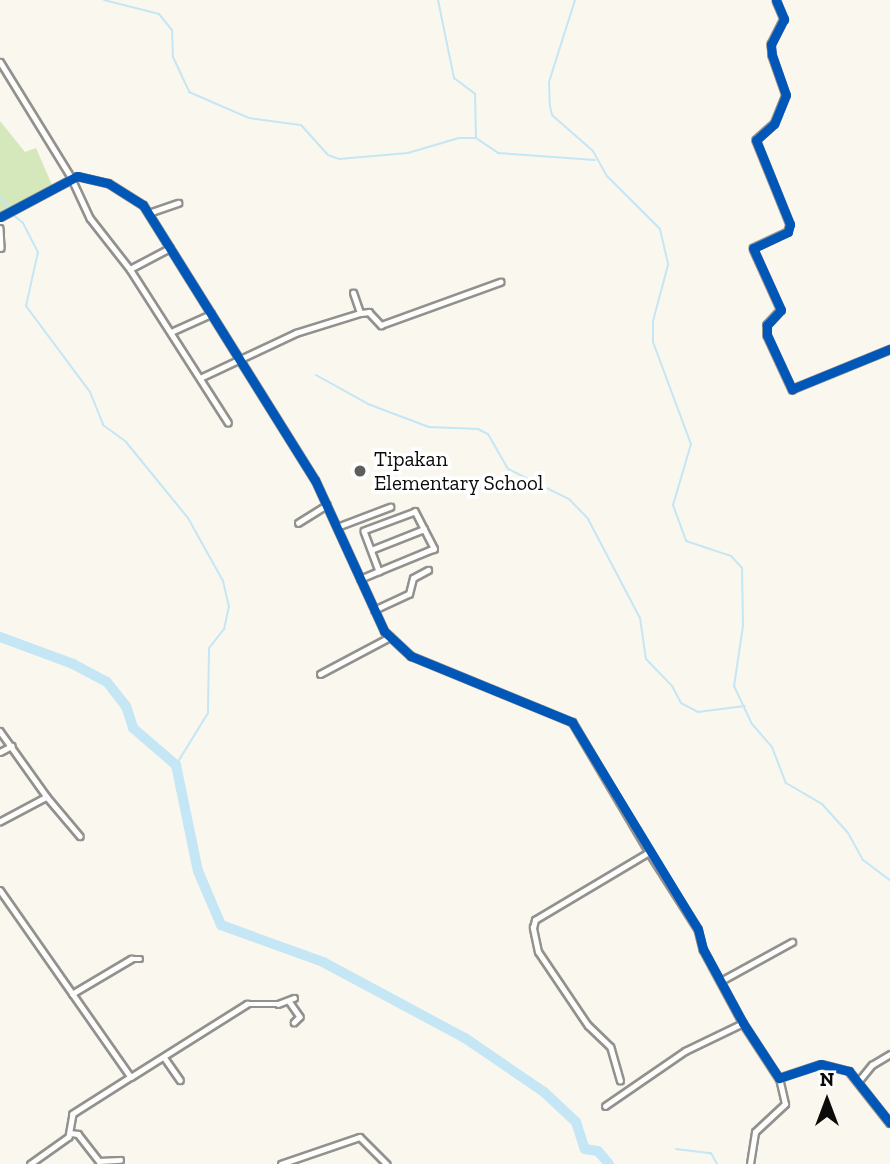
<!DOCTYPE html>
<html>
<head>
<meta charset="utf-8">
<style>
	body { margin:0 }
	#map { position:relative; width:890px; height:1164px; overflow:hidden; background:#faf7ef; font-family:"Zilla Slab",serif }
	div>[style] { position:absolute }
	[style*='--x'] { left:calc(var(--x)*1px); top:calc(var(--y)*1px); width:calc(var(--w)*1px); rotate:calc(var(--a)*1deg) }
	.forest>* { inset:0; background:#d5e8bc }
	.stream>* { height:2px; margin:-1px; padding:0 1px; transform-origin:1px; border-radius:1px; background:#c4e6f5 }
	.river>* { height:10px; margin:-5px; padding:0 5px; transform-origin:5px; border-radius:5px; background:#c4e6f5 }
	.roads { filter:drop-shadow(2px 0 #93918e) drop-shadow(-2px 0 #93918e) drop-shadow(0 2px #93918e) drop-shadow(0 -2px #93918e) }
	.minor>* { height:4.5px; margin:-2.25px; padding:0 2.25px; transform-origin:2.25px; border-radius:2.25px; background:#fefefd }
	.tertiary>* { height:5px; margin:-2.5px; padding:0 2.5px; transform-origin:2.5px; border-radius:2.5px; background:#fefefd }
	.cycleway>* { height:9px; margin:-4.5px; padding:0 4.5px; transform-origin:4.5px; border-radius:4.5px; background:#0057b8 }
	.dots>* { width:19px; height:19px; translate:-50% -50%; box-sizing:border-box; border:4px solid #fff; border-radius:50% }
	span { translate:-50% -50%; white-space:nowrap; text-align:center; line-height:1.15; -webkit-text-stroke:7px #fff; paint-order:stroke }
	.poi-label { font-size:21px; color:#0b0b0b }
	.left { translate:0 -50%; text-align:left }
	.north { position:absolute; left:792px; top:1066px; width:70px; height:70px; -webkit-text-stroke:5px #fff; paint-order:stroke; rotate:0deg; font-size:19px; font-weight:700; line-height:28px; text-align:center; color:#0b0b0b }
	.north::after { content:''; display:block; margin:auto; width:24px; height:32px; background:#0b0b0b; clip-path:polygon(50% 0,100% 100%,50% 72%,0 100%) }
</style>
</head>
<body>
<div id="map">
	<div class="forest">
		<i style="clip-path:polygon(0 121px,25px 152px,36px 148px,52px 185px,0 215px)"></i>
	</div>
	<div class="stream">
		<i style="--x:104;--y:0;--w:57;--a:14.3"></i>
		<i style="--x:159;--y:14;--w:21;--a:51"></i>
		<i style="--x:172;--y:30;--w:27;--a:88"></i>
		<i style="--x:173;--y:57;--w:38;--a:65"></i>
		<i style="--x:189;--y:92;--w:65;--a:23.4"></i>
		<i style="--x:249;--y:118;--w:52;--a:7.7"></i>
		<i style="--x:301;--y:125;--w:40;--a:48"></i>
		<i style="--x:328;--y:155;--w:12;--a:20"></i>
		<i style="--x:339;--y:159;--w:69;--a:-5"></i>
		<i style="--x:408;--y:153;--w:53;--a:-16.4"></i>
		<i style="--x:459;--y:138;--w:17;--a:0"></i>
		<i style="--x:476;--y:138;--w:27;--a:34"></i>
		<i style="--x:498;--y:153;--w:97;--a:4.1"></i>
		<i style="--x:438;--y:0;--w:80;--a:78.4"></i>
		<i style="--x:454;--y:78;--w:26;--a:37"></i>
		<i style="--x:475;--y:94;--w:43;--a:88.7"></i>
		<i style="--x:575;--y:0;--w:86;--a:107.6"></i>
		<i style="--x:549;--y:82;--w:24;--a:88"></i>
		<i style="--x:550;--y:106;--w:9;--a:77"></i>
		<i style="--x:552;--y:115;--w:55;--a:41.3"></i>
		<i style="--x:593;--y:151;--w:29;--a:61"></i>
		<i style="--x:607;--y:176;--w:75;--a:45"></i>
		<i style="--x:660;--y:229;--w:37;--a:77"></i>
		<i style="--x:668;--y:265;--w:58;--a:105"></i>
		<i style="--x:653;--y:321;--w:21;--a:90"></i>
		<i style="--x:653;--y:342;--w:109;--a:69.6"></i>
		<i style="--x:691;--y:444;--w:64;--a:106.4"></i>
		<i style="--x:673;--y:505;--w:38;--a:70"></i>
		<i style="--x:686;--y:541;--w:47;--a:18.4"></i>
		<i style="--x:731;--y:556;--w:16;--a:47"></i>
		<i style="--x:742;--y:568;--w:58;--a:89"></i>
		<i style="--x:743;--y:626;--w:61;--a:98.5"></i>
		<i style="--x:734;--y:686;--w:42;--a:64.7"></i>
		<i style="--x:752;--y:724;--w:30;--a:49"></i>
		<i style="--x:772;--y:747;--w:39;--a:69"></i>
		<i style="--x:786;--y:783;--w:42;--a:30.3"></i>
		<i style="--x:822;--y:804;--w:39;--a:48"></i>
		<i style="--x:848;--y:833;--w:31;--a:61"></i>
		<i style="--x:863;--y:860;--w:34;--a:37"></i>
		<i style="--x:0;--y:196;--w:16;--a:52"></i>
		<i style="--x:12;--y:214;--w:14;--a:39"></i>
		<i style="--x:23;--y:223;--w:33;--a:63"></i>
		<i style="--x:38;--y:252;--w:55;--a:102.5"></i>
		<i style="--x:26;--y:306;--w:107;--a:53.3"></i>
		<i style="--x:90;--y:392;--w:35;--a:68"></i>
		<i style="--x:103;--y:425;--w:29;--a:36"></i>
		<i style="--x:126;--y:442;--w:98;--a:50.8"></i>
		<i style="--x:188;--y:518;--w:72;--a:60.9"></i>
		<i style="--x:223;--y:581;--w:26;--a:77"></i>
		<i style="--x:229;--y:606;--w:24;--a:102"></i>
		<i style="--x:224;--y:629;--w:24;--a:128"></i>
		<i style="--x:209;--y:648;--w:65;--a:90.9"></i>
		<i style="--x:208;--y:713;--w:61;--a:121.6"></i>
		<i style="--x:316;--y:375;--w:60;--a:29.1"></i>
		<i style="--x:368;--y:404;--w:65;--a:20.7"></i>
		<i style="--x:429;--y:427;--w:49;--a:2.3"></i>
		<i style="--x:478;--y:429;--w:11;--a:27"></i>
		<i style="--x:488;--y:434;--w:40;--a:60.3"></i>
		<i style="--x:508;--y:469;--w:68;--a:26.2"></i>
		<i style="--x:569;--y:499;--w:28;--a:46"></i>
		<i style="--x:588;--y:519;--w:112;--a:62.3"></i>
		<i style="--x:640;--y:618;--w:41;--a:81.7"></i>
		<i style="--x:646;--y:659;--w:37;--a:46"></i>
		<i style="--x:672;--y:686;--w:19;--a:62"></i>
		<i style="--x:681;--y:703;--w:19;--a:28"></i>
		<i style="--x:698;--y:712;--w:47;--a:-7.3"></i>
		<i style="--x:676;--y:1149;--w:35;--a:7"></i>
		<i style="--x:711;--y:1153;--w:13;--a:61"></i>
	</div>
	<div class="river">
		<i style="--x:0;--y:637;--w:78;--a:20.3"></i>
		<i style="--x:73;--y:664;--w:38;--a:28"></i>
		<i style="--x:107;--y:682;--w:31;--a:52"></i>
		<i style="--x:126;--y:706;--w:23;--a:72"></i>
		<i style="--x:133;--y:728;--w:57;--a:40.7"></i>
		<i style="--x:176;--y:765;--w:108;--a:78.3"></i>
		<i style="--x:198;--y:871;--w:59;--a:66.9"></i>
		<i style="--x:221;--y:925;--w:109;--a:19.9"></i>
		<i style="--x:323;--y:962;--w:161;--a:28.2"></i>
		<i style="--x:465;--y:1038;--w:96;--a:34.4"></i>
		<i style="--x:544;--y:1092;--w:44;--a:43.2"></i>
		<i style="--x:576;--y:1122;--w:28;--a:72"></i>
		<i style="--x:585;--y:1149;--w:13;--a:9"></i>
		<i style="--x:598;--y:1151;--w:17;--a:50"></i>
	</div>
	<div class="roads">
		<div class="minor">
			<i style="--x:776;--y:0;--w:21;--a:67"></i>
			<i style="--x:784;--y:19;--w:28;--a:117"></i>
			<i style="--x:771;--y:44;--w:11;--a:85"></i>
			<i style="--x:772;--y:55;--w:42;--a:70.7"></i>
			<i style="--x:786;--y:95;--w:31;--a:112"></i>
			<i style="--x:774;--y:124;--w:24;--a:138"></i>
			<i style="--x:756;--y:140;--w:91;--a:68"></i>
			<i style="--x:790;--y:224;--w:8;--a:104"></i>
			<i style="--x:788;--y:232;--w:38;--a:155"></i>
			<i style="--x:753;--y:248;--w:68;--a:65.7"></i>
			<i style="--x:781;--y:310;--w:21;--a:133"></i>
			<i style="--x:767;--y:325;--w:10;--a:90"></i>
			<i style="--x:767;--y:335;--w:60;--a:65.2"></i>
			<i style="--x:792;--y:389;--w:106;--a:-22.2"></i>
			<i style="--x:71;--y:177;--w:45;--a:65.1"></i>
			<i style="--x:90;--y:218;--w:65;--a:51.9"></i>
			<i style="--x:130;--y:269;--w:182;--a:57.4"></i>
			<i style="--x:149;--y:213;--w:31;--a:-19"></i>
			<i style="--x:0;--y:228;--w:20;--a:87"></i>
			<i style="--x:130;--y:269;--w:45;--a:-27.7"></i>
			<i style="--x:361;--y:313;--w:8;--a:-7"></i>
			<i style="--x:369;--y:312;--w:18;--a:47"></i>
			<i style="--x:381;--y:325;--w:127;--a:-19.9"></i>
			<i style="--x:171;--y:332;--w:44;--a:-24.2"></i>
			<i style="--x:200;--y:378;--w:106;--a:-25.1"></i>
			<i style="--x:296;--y:333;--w:67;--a:-17.4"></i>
			<i style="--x:360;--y:313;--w:21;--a:-109"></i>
			<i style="--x:298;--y:523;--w:34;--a:-32"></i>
			<i style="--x:337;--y:527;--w:57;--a:-20.7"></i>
			<i style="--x:371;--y:550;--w:57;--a:-21.6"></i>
			<i style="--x:360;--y:579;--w:21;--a:-23"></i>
			<i style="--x:379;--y:571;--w:55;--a:-22.4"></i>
			<i style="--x:430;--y:550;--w:4;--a:-14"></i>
			<i style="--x:434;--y:549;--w:42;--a:-117.2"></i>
			<i style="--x:415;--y:512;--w:54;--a:159.6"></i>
			<i style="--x:364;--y:531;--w:43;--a:69.4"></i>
			<i style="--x:374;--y:610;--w:38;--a:-25"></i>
			<i style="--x:409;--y:594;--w:16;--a:-76"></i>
			<i style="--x:413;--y:578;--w:17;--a:-28"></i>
			<i style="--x:320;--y:674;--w:79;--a:-27.9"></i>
			<i style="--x:0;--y:731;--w:81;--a:54.5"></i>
			<i style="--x:47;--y:797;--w:53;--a:152"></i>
			<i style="--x:0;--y:752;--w:13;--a:-27"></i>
			<i style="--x:47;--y:797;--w:51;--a:49.8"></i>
			<i style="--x:0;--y:890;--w:228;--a:55"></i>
			<i style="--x:131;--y:1077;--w:69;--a:147.5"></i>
			<i style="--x:73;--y:1114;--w:23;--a:100"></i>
			<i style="--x:69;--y:1137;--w:47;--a:144.6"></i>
			<i style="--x:721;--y:981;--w:81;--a:-28.8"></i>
			<i style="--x:72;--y:994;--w:69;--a:-30.7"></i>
			<i style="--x:131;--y:959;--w:9;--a:0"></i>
			<i style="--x:289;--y:1001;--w:19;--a:55"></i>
			<i style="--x:300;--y:1017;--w:8;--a:135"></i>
			<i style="--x:164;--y:1057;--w:28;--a:55"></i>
			<i style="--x:131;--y:1077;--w:137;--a:-32.2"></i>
			<i style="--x:247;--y:1004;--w:31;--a:0"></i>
			<i style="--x:278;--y:1004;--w:17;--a:-21"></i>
			<i style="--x:620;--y:1081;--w:35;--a:-106"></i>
			<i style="--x:610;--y:1047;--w:30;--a:-136"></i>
			<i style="--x:588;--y:1026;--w:89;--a:-124"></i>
			<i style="--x:538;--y:952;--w:25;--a:-102"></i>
			<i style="--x:533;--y:928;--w:8;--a:-76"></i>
			<i style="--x:535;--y:920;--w:133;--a:-30.8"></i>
			<i style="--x:649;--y:852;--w:91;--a:57.5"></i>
			<i style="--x:698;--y:929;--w:21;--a:76"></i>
			<i style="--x:703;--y:949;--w:84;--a:61.6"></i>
			<i style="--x:743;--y:1023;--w:66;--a:56.8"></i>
			<i style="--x:779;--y:1078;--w:44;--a:-18.4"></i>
			<i style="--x:821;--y:1064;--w:29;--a:14"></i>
			<i style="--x:849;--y:1071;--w:66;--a:51.7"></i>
			<i style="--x:858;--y:1082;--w:22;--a:-51"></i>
			<i style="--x:872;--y:1065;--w:21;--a:-31"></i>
			<i style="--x:605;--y:1106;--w:97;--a:-34.5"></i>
			<i style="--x:685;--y:1051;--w:64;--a:-25.8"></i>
			<i style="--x:70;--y:1133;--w:8;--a:7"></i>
			<i style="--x:78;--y:1134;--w:34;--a:52"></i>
			<i style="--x:99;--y:1161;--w:21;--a:-3"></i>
			<i style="--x:281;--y:1164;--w:83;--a:-18.9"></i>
			<i style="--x:360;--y:1137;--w:38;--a:45"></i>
			<i style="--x:750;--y:1164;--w:32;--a:-81"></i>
			<i style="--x:755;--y:1132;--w:41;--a:-43"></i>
			<i style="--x:785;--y:1104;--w:27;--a:-103"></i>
		</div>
		<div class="tertiary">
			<i style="--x:0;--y:62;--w:134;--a:58.4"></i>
			<i style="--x:0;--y:217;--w:87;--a:-28"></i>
			<i style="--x:77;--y:176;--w:32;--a:13"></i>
			<i style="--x:108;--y:183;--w:41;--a:32.2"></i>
			<i style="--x:143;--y:205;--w:324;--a:58"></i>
			<i style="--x:315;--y:480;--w:166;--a:65.4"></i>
			<i style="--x:384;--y:631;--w:37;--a:43"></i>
			<i style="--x:411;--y:656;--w:174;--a:22.3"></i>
			<i style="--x:572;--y:722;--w:151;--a:59.4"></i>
		</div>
	</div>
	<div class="cycleway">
		<i style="--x:776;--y:0;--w:21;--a:67"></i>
		<i style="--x:784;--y:19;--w:28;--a:117"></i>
		<i style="--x:771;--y:44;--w:11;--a:85"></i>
		<i style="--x:772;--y:55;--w:42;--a:70.7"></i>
		<i style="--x:786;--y:95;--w:31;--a:112"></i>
		<i style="--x:774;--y:124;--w:24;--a:138"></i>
		<i style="--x:756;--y:140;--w:91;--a:68"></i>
		<i style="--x:790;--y:224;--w:8;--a:104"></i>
		<i style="--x:788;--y:232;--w:38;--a:155"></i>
		<i style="--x:753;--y:248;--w:68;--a:65.7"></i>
		<i style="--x:781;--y:310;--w:21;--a:133"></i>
		<i style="--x:767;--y:325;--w:10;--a:90"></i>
		<i style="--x:767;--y:335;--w:60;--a:65.2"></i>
		<i style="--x:792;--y:389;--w:106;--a:-22.2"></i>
		<i style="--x:0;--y:217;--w:87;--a:-28"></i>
		<i style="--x:77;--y:176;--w:32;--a:13"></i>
		<i style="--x:108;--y:183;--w:41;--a:32.2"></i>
		<i style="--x:143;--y:205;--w:324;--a:58"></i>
		<i style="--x:315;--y:480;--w:166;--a:65.4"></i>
		<i style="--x:384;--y:631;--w:37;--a:43"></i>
		<i style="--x:411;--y:656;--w:174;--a:22.3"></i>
		<i style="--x:572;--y:722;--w:242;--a:58.7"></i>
		<i style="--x:698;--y:929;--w:21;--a:76"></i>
		<i style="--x:703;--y:949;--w:84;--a:61.6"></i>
		<i style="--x:743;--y:1023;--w:66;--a:56.8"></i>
		<i style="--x:779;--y:1078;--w:44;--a:-18.4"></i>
		<i style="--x:821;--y:1064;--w:29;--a:14"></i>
		<i style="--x:849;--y:1071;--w:66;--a:51.7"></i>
	</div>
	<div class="dots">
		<i style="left:360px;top:471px;background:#5f5e5b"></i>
	</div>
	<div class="poi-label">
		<span class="left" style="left:374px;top:471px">Tipakan<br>Elementary School</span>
	</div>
	<div class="north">N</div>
</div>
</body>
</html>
